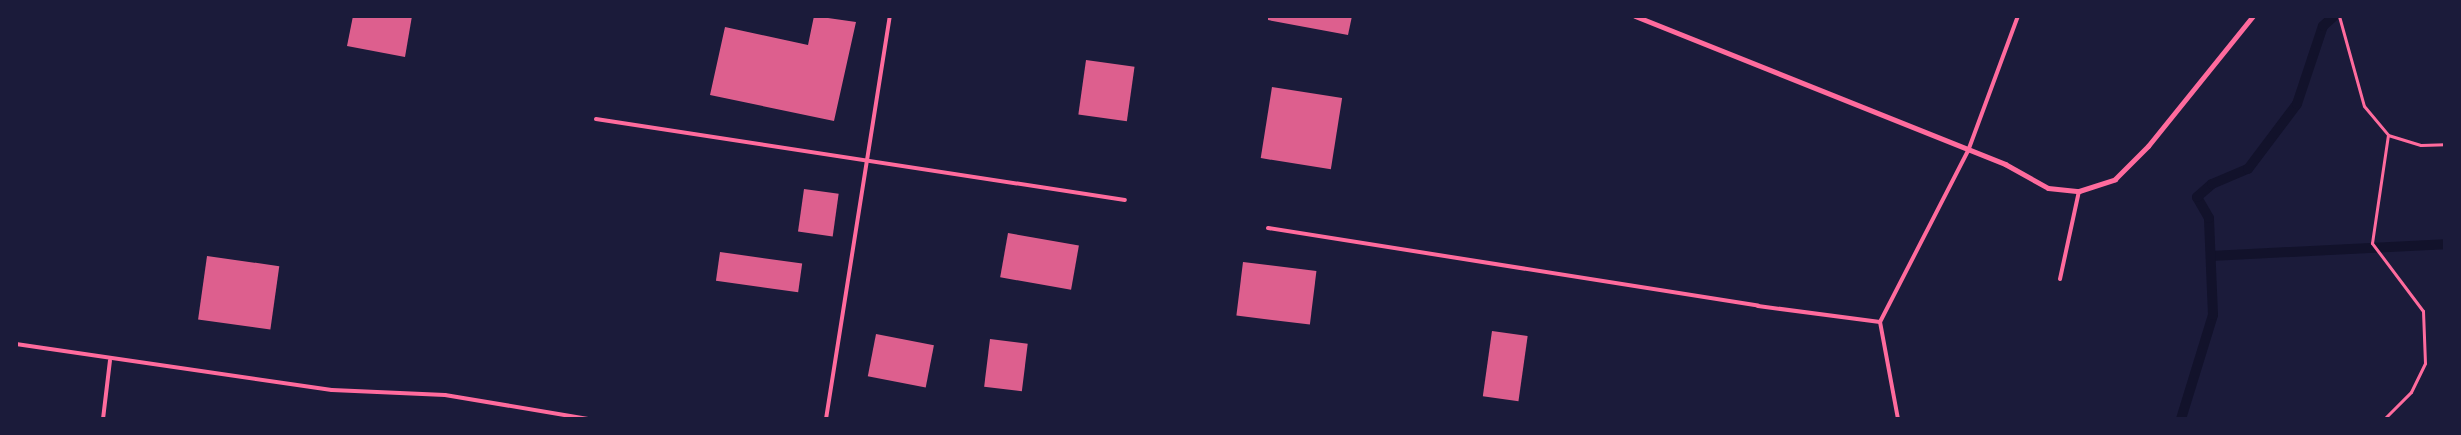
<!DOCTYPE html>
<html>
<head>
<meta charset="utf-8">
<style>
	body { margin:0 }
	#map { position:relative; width:2461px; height:435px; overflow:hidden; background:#1b1b3a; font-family:Lora,serif }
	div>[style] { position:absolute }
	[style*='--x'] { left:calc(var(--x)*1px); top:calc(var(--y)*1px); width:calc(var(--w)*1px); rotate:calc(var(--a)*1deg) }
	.stream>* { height:10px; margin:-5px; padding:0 5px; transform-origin:5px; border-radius:5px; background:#12122b }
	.building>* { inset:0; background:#dd5f8e; transform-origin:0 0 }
	.path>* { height:3px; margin:-1.5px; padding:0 1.5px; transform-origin:1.5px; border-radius:1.5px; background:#ff6b9d }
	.service>* { height:4px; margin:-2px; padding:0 2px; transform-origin:2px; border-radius:2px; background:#ff6b9d }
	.minor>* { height:5px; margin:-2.5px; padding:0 2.5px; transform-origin:2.5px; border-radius:2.5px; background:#ff6b9d }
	span { translate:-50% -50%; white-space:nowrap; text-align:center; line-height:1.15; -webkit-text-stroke:5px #1b1b3a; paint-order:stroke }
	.frame { position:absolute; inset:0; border:18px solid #1b1b3a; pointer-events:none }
</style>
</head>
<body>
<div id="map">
	<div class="stream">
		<i style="--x:2211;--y:256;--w:234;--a:-2.9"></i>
		<i style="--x:2181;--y:419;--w:109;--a:-72.9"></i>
		<i style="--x:2213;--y:315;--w:97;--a:-92.4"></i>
		<i style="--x:2209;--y:218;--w:24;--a:-120"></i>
		<i style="--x:2197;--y:197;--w:20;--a:-41"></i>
		<i style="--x:2212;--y:184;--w:39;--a:-23"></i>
		<i style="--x:2248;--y:169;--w:81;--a:-53"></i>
		<i style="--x:2297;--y:104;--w:82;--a:-71.6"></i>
		<i style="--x:2323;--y:26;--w:15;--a:-42"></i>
	</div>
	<div class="building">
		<i style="clip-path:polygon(353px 16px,412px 16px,405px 57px,347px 46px)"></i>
		<i style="clip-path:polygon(814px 16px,856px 22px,834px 121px,710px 95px,725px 27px,808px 45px)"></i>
		<i style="clip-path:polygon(1268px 16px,1352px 16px,1348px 35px,1268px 20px)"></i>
		<i style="left:1086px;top:60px;width:49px;height:55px;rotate:8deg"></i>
		<i style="left:1272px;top:87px;width:71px;height:72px;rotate:9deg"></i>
		<i style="left:804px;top:189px;width:35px;height:43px;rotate:8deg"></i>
		<i style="left:1008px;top:233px;width:72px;height:45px;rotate:10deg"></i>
		<i style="left:720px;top:252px;width:83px;height:29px;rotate:8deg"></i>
		<i style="left:207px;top:256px;width:73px;height:64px;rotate:8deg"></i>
		<i style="left:1243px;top:262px;width:74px;height:54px;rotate:7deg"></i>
		<i style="left:1492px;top:331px;width:36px;height:66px;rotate:8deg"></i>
		<i style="left:876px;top:334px;width:59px;height:43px;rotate:11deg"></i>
		<i style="left:990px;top:339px;width:38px;height:48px;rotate:7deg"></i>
	</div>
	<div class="path">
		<i style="--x:2339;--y:16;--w:93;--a:74.5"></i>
		<i style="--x:2364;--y:106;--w:38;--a:50"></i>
		<i style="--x:2384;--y:419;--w:38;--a:-45"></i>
		<i style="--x:2411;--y:392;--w:32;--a:-64"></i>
		<i style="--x:2425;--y:363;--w:52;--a:-92.2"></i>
		<i style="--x:2423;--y:311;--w:85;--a:-126.9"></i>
		<i style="--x:2372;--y:243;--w:109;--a:-81.6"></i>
		<i style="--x:2388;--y:135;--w:34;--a:17"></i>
		<i style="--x:2421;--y:145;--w:24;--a:-2"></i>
	</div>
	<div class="service">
		<i style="--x:596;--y:119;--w:535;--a:8.71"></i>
		<i style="--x:1268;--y:228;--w:496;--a:9"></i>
		<i style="--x:1758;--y:306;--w:123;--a:7.5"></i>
		<i style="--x:2060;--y:279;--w:90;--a:-77.8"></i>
		<i style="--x:16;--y:344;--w:319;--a:8.3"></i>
		<i style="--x:332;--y:390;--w:113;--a:2.5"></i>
		<i style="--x:445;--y:395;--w:145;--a:9.5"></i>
		<i style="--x:103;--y:419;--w:59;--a:-83.2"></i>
		<i style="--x:826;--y:419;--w:408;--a:-81"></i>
		<i style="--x:1898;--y:419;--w:99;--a:-100.5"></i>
		<i style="--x:1880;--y:322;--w:192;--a:-62.8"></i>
		<i style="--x:1968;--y:151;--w:144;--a:-69.7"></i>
	</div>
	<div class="minor">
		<i style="--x:1635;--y:16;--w:399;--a:21.8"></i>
		<i style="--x:2005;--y:164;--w:49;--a:29.2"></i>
		<i style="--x:2048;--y:188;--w:31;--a:6"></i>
		<i style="--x:2079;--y:191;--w:38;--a:-18"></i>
		<i style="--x:2115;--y:179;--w:47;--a:-45"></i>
		<i style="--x:2148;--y:146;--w:167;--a:-51.1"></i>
	</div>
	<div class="frame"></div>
</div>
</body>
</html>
